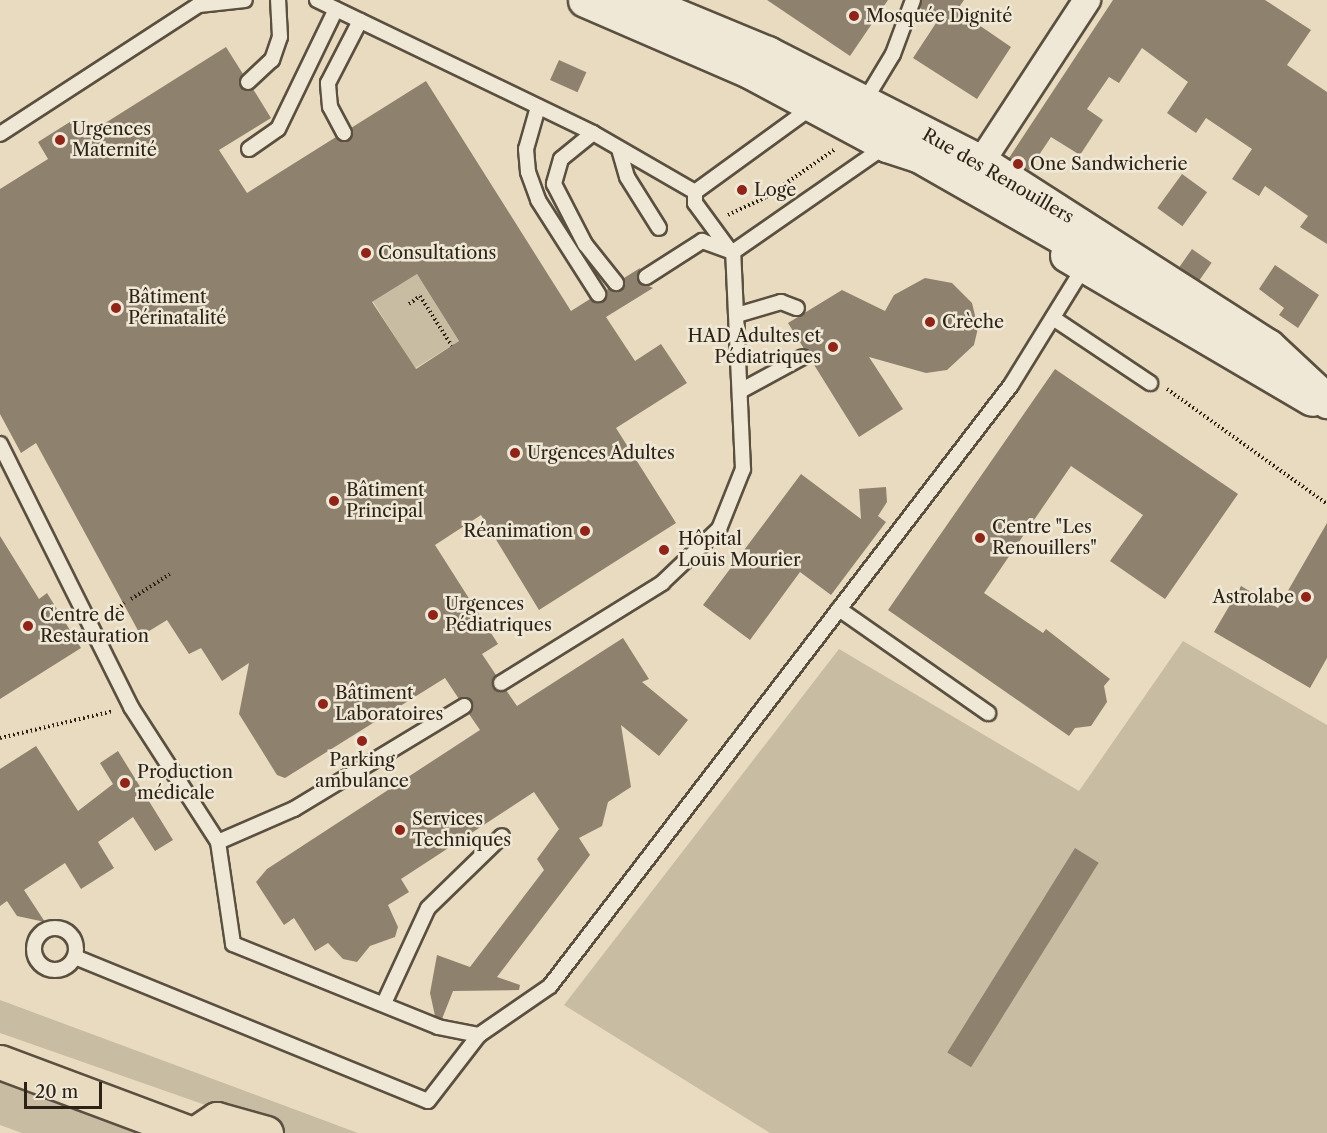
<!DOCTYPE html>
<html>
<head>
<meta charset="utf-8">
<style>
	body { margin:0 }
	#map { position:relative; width:1327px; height:1133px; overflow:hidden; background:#e8dbc0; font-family:"Libre Caslon Text",serif }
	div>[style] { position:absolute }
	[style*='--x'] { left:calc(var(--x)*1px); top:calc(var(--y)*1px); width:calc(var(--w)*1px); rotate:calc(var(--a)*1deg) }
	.green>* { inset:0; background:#c8bca3; transform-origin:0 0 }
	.building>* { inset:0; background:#8e826e; transform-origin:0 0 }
	.path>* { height:4px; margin-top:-2px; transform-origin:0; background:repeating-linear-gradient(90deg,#2c2216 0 1.5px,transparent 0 4.5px) }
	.roads { filter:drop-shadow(2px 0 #5b5040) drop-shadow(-2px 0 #5b5040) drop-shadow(0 2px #5b5040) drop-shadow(0 -2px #5b5040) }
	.service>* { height:14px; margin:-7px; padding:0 7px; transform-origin:7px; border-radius:7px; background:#f0e8d6 }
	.service>.ring { margin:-7px; padding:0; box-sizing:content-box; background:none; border:14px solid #f0e8d6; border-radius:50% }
	.minor>* { height:26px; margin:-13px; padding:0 13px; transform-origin:13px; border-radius:13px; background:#f0e8d6 }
	.tertiary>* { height:33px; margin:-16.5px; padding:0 16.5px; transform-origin:16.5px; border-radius:16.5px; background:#f0e8d6 }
	.motorway>* { height:33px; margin:-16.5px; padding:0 16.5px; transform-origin:16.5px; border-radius:16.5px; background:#e8dbc0 }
	.dots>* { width:16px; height:16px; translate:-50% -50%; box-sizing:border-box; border:3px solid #f0e8d6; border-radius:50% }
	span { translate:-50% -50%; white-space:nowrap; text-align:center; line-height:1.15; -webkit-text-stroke:5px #f0e8d6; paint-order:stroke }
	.poi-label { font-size:18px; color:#2c2216 }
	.left { translate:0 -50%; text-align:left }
	.right { translate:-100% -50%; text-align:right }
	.street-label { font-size:18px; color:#2c2216 }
	.scale { position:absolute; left:24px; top:1082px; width:78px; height:27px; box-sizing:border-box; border:3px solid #2c2216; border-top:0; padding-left:8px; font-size:18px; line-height:21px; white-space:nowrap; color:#2c2216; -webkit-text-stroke:4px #f0e8d6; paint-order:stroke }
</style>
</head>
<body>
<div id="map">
	<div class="green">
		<i style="left:417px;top:274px;width:79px;height:52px;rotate:58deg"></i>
		<i style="clip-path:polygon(1183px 641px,1327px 725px,1327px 1133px,770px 1133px,564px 1005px,839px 649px,1079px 791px)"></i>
		<i style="clip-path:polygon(0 1000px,358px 1133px,285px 1133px,0 1033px)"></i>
		<i style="clip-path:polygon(0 1078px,146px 1133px,22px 1133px,0 1125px)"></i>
	</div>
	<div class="building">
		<i style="clip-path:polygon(767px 0,888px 0,850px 56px)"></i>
		<i style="clip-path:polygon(922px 0,964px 0,957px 10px,1011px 47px,977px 99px,913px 58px,938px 20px,920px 8px)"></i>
		<i style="clip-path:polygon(1113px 0,1265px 0,1311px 30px,1287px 65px,1327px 92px,1327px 244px,1300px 227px,1308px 216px,1265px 186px,1259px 196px,1232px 179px,1252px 149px,1206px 118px,1196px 133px,1167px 113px,1188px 82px,1142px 48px,1119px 83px,1109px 77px,1087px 109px,1103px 120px,1080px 155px,1051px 137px,1029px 170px,1009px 158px)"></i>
		<i style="clip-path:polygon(evenodd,226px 47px,243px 74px,241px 88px,253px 89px,271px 118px,219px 150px,247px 193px,336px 137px,349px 141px,351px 128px,426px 81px,571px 311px,590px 299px,602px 302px,608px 288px,621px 290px,624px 278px,640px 268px,638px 281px,653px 288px,606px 317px,635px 361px,661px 344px,687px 383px,616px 428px,676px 523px,539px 610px,481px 515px,435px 545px,498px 644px,482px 654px,496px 675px,493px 687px,506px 690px,517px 706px,623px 638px,649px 679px,642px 682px,688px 720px,659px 756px,621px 725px,631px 787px,608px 802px,602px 826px,579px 838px,590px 855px,497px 977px,520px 985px,519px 990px,453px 991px,442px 1019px,435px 1016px,430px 993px,437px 955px,470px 967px,544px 870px,537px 859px,559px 829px,534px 792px,401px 879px,409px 892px,388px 905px,398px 927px,395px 937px,370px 946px,357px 962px,343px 959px,328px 943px,315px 951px,294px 918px,284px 925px,256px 882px,267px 869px,480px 730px,469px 714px,471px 701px,459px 699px,445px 678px,285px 778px,277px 775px,239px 714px,249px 663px,222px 681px,201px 648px,189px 654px,167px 620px,141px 636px,36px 443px,21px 453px,0 414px,0 189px,48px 159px,38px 142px,73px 120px,83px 137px,226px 47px,417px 274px,459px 341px,416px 369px,372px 302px,417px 274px)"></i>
		<i style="left:559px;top:60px;width:30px;height:22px;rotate:24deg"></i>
		<i style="left:1182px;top:174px;width:31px;height:42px;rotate:36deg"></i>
		<i style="left:1192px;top:249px;width:24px;height:22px;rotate:35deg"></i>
		<i style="clip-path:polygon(1275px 265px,1319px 295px,1298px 328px,1279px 315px,1284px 308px,1259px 289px)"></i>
		<i style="clip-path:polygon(925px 278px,952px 283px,972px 303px,978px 328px,974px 345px,947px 370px,926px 373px,869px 357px,903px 409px,859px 437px,788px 323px,842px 290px,885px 311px,894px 295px)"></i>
		<i style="clip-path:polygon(1055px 369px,1238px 494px,1165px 599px,1110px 561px,1143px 515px,1071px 466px,984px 593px,1043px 633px,1046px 629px,1110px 679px,1104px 686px,1107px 702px,1091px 726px,1075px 728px,1069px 736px,888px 610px)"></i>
		<i style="clip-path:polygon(801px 474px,861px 519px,859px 489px,886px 487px,887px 502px,878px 516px,886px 522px,831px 595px,800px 572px,750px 640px,703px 605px)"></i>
		<i style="clip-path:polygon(1327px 523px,1327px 658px,1310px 688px,1214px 632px,1241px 586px,1278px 608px)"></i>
		<i style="clip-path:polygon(0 536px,39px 599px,47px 593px,81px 648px,0 699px)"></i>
		<i style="clip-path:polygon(36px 746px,78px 811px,113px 784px,100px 763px,118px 751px,173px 840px,155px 851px,133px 817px,98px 842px,114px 868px,81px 889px,65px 863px,24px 890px,45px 922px,17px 916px,7px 901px,0 906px,0 769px)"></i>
		<i style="left:1075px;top:848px;width:28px;height:241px;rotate:32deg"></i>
	</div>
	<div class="path">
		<i style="--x:728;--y:215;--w:42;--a:-25.3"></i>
		<i style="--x:766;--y:197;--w:83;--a:-34.7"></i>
		<i style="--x:409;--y:304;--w:14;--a:-36"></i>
		<i style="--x:420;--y:296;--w:59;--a:57.4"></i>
		<i style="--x:1167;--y:389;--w:197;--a:35.7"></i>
		<i style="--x:131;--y:599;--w:46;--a:-32.7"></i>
		<i style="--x:109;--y:620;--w:23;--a:-49"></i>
		<i style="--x:0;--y:738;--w:116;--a:-13.4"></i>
	</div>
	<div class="roads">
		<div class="service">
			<i style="--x:317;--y:0;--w:306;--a:25.7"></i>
			<i style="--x:593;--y:133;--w:118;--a:30"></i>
			<i style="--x:248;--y:82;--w:33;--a:-43"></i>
			<i style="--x:272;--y:60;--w:24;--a:-71"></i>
			<i style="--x:280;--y:37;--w:37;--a:-93"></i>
			<i style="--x:864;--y:102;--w:56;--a:-58.9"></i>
			<i style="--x:893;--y:54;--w:58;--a:-69.7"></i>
			<i style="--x:538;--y:107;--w:44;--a:105.9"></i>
			<i style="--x:526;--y:149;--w:23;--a:85"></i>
			<i style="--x:528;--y:172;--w:30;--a:70"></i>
			<i style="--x:538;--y:200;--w:112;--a:57.4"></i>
			<i style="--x:344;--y:133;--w:30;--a:-118"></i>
			<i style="--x:330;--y:107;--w:24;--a:-95"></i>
			<i style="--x:328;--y:83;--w:70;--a:-62.7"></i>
			<i style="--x:593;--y:133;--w:41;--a:140.9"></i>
			<i style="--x:561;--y:159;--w:26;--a:106"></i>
			<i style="--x:554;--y:184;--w:68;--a:62.7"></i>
			<i style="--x:585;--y:244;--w:50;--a:51.5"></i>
			<i style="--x:0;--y:134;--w:237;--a:-33"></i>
			<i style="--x:199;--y:5;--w:46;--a:-6.2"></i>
			<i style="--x:249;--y:149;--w:35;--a:-35"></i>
			<i style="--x:278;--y:129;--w:133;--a:-64.2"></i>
			<i style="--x:619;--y:149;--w:29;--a:74"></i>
			<i style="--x:627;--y:177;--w:60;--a:57.9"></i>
			<i style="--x:695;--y:192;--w:145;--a:-36"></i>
			<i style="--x:695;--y:192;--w:11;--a:90"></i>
			<i style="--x:695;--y:203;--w:56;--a:53.7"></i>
			<i style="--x:646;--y:277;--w:67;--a:-32.7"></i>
			<i style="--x:702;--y:241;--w:33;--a:20"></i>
			<i style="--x:737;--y:315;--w:46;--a:-16.5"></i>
			<i style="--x:781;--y:302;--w:17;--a:21"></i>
			<i style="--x:1053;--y:318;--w:117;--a:33.8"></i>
			<i style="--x:742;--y:390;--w:69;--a:-28.4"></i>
			<i style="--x:0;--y:444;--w:294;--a:63.5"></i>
			<i style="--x:131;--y:707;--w:161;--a:57.2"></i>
			<i style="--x:218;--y:842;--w:83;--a:-23.5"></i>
			<i style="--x:294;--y:809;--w:199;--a:-31.2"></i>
			<i style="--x:839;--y:609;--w:182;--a:34.9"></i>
			<i style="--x:501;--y:683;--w:190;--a:-31.8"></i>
			<i style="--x:662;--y:583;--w:79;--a:-43.5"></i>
			<i style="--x:719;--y:529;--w:65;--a:-68.2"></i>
			<i style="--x:743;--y:469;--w:217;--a:-92.6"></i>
			<i style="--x:733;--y:252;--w:188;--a:-34.8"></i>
			<i style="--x:218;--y:842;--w:103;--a:81.6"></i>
			<i style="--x:233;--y:944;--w:221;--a:22"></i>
			<i style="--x:438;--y:1027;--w:42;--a:11"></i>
			<i style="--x:479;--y:1035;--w:86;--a:-34.6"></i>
			<i style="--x:550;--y:986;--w:757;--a:-52.51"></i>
			<i style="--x:1011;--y:385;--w:141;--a:-58.3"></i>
			<i class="ring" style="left:34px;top:928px;width:28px;height:28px"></i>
			<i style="--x:75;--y:957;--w:381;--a:22.2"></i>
			<i style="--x:428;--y:1101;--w:83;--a:-52.3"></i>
			<i style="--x:385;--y:1001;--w:102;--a:-65.2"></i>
			<i style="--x:428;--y:908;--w:103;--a:-44.2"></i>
		</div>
		<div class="minor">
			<i style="--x:981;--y:162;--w:194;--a:-56.8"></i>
		</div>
		<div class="tertiary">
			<i style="--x:585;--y:0;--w:179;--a:23.4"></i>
			<i style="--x:749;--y:71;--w:157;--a:28.2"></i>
			<i style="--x:887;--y:145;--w:33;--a:18"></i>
			<i style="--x:918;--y:155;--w:166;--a:29.7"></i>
			<i style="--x:1062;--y:237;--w:36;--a:48"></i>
			<i style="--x:639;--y:0;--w:139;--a:22.5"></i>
			<i style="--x:767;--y:53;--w:240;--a:27"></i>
			<i style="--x:981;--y:162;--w:341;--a:32.7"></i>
			<i style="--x:1268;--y:346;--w:81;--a:43"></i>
			<i style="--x:1067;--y:255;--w:284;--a:30.4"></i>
		</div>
		<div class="motorway">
			<i style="--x:0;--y:1062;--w:203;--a:20.5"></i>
			<i style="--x:196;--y:1133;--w:25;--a:-34"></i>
			<i style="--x:217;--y:1119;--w:51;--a:15.9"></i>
		</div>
	</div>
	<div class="dots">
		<i style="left:854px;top:16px;background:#8f2418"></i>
		<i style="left:60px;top:140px;background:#8f2418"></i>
		<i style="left:1018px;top:164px;background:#8f2418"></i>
		<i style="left:742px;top:190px;background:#8f2418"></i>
		<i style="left:366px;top:253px;background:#8f2418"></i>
		<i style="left:116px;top:308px;background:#8f2418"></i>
		<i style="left:930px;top:322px;background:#8f2418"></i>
		<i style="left:833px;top:347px;background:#8f2418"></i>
		<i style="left:515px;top:453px;background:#8f2418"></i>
		<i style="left:334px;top:501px;background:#8f2418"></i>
		<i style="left:585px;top:531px;background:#8f2418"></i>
		<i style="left:980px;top:538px;background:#8f2418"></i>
		<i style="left:664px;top:550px;background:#8f2418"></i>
		<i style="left:1306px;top:597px;background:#8f2418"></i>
		<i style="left:433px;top:615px;background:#8f2418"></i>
		<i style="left:28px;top:626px;background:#8f2418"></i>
		<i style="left:323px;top:704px;background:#8f2418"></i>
		<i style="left:362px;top:741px;background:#8f2418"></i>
		<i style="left:125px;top:783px;background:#8f2418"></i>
		<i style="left:400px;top:830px;background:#8f2418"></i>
	</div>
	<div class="poi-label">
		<span class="left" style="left:866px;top:16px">Mosquée Dignité</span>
		<span class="left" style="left:72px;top:140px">Urgences<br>Maternité</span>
		<span class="left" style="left:1030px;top:164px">One Sandwicherie</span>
		<span class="left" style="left:754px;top:190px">Loge</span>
		<span class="left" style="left:378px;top:253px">Consultations</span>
		<span class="left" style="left:128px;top:308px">Bâtiment<br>Périnatalité</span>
		<span class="left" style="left:942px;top:322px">Crèche</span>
		<span class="right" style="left:821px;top:347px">HAD Adultes et<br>Pédiatriques</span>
		<span class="left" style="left:527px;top:453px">Urgences Adultes</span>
		<span class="left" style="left:346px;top:501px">Bâtiment<br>Principal</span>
		<span class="left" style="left:992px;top:538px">Centre "Les<br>Renouillers"</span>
		<span class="right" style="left:573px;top:531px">Réanimation</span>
		<span class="left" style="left:678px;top:550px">Hôpital<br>Louis Mourier</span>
		<span class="right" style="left:1294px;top:597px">Astrolabe</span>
		<span class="left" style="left:445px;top:615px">Urgences<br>Pédiatriques</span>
		<span class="left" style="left:40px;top:626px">Centre de<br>Restauration</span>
		<span class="left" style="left:335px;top:704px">Bâtiment<br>Laboratoires</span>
		<span style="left:362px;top:771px">Parking<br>ambulance</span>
		<span class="left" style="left:137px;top:783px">Production<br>médicale</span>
		<span class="left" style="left:412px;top:830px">Services<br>Techniques</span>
	</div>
	<div class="street-label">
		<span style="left:998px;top:176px;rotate:30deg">Rue des Renouillers</span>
	</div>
	<div class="scale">20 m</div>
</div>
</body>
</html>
